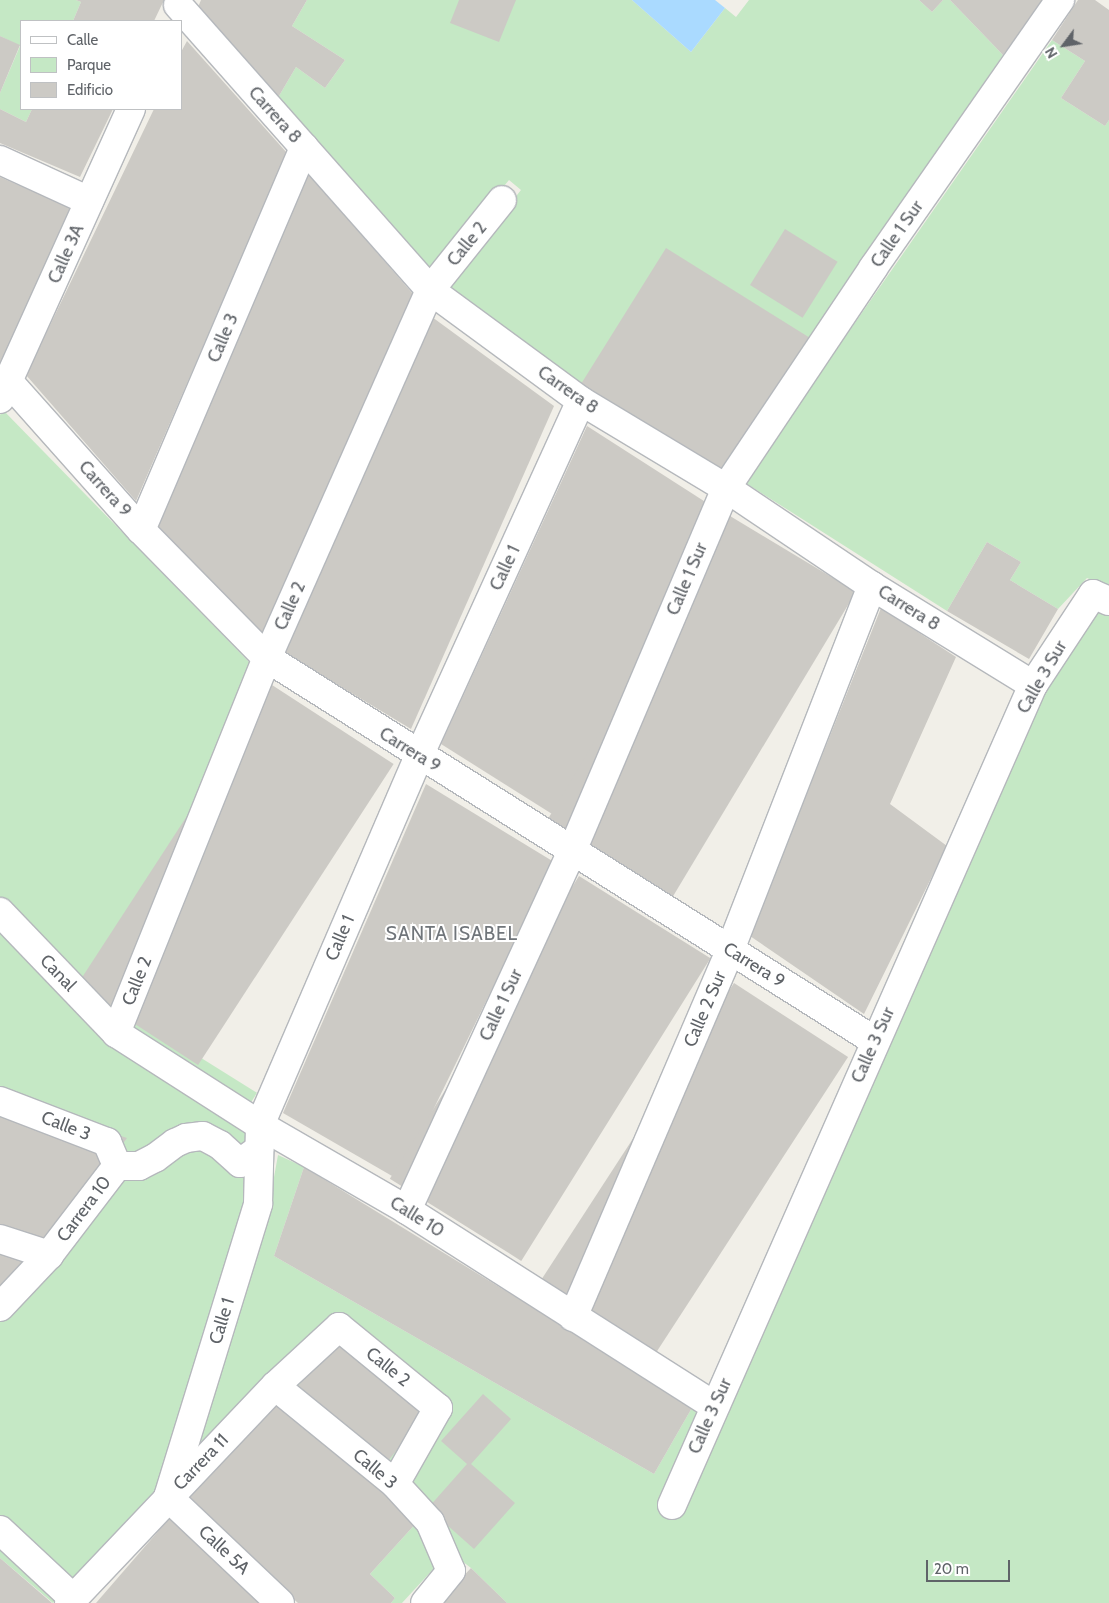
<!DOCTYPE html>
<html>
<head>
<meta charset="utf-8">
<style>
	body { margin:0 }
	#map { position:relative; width:1109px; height:1603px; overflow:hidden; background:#f1efe8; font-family:Cabin,sans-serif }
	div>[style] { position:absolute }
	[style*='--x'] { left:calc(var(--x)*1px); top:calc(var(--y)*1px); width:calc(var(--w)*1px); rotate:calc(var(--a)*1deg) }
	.green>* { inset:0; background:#c5e8c5; transform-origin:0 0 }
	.water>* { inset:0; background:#aadaff }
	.building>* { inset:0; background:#cccac5; transform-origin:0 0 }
	.roads { filter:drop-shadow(1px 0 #b5b8bc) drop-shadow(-1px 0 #b5b8bc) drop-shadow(0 1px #b5b8bc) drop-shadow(0 -1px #b5b8bc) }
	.minor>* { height:28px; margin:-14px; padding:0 14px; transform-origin:14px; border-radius:14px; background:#fff }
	span { translate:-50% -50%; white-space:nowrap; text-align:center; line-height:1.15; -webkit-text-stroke:4px #fff; paint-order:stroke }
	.street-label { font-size:18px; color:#5f6368 }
	.neighbourhood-label { font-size:19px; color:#70757a; letter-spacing:1px }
	.legend { position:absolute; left:20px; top:20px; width:162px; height:90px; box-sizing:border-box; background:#fff; border:1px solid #bfc1c3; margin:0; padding:6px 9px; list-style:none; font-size:15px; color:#5f6368 }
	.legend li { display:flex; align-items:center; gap:10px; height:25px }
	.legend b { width:25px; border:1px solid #bfc1c3 }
	.north { position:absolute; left:1039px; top:20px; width:50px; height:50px; -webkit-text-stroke:4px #fff; paint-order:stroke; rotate:239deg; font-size:14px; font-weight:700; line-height:20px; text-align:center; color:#5f6368 }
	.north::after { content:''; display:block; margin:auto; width:18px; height:22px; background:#5f6368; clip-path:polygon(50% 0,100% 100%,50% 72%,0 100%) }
	.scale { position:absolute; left:926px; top:1560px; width:84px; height:22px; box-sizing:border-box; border:2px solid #5f6368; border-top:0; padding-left:6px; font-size:15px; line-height:18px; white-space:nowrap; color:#5f6368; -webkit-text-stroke:4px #fff; paint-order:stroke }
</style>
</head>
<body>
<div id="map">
	<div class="green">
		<i style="clip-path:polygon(0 0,76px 0,81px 2px,73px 21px,21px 21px,21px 109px,32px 109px,26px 122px,0 109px,0 93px,20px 46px,0 36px)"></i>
		<i style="clip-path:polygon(307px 0,632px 0,691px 52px,725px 8px,736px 17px,749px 0,919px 0,932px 12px,943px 0,950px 0,1003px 55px,810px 339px,586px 388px,442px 289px,521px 190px,509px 180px,430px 276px,276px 101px,296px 67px,325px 88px,345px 60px,292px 26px)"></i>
		<i style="clip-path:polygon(1052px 40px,1085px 61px,1061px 98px,1105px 126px,1109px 120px,1109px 587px,1087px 578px,1058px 609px,1010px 580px,1021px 562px,987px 542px,947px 611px,744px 482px)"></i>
		<i style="clip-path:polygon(3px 410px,253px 666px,114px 1023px,0 904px,0 415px)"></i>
		<i style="clip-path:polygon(1097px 608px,1109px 612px,1109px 1603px,507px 1603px,471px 1568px,449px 1551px,433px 1518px,173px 1487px,269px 1205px,278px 1155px,304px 1167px,274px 1256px,654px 1474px,693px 1406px,707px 1412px,1041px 692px)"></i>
		<i style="clip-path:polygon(0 918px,250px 1133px,249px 1201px,160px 1493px,68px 1588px,0 1524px)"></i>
		<i style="left:134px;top:1016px;width:145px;height:18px;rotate:32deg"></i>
		<i style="clip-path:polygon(418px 1521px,437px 1565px,402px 1603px,391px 1603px,395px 1598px,370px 1574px)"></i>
		<i style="clip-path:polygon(0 1537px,61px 1594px,53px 1603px,0 1558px)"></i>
	</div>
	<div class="water">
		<i style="clip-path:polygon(632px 0,715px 0,725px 8px,691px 52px)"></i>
	</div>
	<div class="building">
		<i style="clip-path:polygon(76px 0,164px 0,154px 21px,73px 21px,81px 2px)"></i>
		<i style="clip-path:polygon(201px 0,307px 0,292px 26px,345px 60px,325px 88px,296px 67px,276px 101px,196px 12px)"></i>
		<i style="clip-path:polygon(459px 0,516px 0,499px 42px,450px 23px)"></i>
		<i style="clip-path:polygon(919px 0,943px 0,932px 12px)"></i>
		<i style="clip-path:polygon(950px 0,1045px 0,1003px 55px)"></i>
		<i style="clip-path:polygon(1078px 0,1095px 0,1109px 10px,1109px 120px,1105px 126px,1061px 98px,1085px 61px,1052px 40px)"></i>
		<i style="clip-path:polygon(0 36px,20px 45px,0 93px)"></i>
		<i style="clip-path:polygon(187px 41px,287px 153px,136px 501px,26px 375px,154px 109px,181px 109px,181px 52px)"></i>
		<i style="clip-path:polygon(0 109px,26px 122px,32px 109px,113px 109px,80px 177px,0 143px)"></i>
		<i style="clip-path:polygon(308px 173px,413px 294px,261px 636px,154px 529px)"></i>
		<i style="clip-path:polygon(0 177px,73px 209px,0 363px)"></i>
		<i style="left:785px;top:229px;width:62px;height:66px;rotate:32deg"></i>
		<i style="left:666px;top:248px;width:170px;height:161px;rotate:32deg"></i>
		<i style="clip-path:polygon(432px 317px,554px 406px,411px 729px,285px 653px)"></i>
		<i style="clip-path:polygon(587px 426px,707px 503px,568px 824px,441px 744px)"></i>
		<i style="left:730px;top:516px;width:147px;height:357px;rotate:31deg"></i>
		<i style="clip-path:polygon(987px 542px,1021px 562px,1010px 580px,1058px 609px,1029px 659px,947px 611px)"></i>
		<i style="clip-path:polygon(881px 608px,956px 657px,890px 804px,947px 846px,864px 1014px,750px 936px)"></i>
		<i style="left:272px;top:685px;width:145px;height:359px;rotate:33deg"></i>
		<i style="clip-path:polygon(426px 784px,554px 862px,399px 1180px,283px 1113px)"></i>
		<i style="left:579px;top:876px;width:155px;height:357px;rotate:32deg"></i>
		<i style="left:734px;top:983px;width:136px;height:358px;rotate:33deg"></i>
		<i style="clip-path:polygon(0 1095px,127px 1138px,47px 1244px,0 1229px)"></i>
		<i style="clip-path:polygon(304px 1167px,693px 1406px,654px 1474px,274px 1256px)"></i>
		<i style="clip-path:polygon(0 1250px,31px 1260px,0 1292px)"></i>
		<i style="left:337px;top:1338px;width:117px;height:71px;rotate:39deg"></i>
		<i style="clip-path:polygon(483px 1394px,511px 1419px,471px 1464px,515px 1503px,474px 1549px,428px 1508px,467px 1464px,441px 1441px)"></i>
		<i style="clip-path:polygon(278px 1400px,418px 1521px,370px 1574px,395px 1598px,391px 1603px,298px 1603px,185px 1500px)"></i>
		<i style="clip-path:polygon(174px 1513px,268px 1603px,96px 1603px)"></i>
		<i style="clip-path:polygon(0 1558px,52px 1603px,0 1603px)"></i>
		<i style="clip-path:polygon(471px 1568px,507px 1603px,438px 1603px)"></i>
	</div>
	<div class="roads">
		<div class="minor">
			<i style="--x:178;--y:5;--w:380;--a:48.5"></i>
			<i style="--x:430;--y:290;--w:187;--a:36.3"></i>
			<i style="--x:581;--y:401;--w:169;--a:31"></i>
			<i style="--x:726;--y:488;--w:176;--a:33.9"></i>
			<i style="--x:872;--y:586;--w:189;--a:31.6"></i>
			<i style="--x:0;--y:160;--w:98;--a:24.7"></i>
			<i style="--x:9;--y:382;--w:198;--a:48.3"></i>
			<i style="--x:141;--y:530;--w:180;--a:45.5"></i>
			<i style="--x:267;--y:658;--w:719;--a:32.21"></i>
			<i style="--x:0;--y:399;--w:318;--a:-65.7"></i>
			<i style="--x:141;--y:530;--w:416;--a:-66.9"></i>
			<i style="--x:0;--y:912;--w:168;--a:46.2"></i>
			<i style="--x:116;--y:1033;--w:171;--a:32.6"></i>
			<i style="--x:260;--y:1125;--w:170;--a:30"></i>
			<i style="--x:407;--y:1210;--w:365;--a:32.5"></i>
			<i style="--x:116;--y:1033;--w:404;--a:-68.1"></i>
			<i style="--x:267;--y:658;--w:402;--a:-66.1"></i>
			<i style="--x:430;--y:290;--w:115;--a:-51.3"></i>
			<i style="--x:0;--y:1101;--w:115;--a:21"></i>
			<i style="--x:107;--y:1142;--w:26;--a:67"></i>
			<i style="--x:407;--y:1210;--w:395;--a:-65.3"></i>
			<i style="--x:572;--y:851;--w:394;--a:-67"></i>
			<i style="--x:726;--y:488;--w:265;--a:-56.2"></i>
			<i style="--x:873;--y:268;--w:327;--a:-55.1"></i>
			<i style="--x:0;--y:1239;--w:52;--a:18.1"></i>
			<i style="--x:0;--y:1307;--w:71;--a:-46.7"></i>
			<i style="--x:49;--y:1255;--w:112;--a:-52.6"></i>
			<i style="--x:117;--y:1166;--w:22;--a:0"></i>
			<i style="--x:139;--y:1166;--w:18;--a:-27"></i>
			<i style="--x:155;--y:1158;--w:25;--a:-37"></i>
			<i style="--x:175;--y:1143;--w:12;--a:-24"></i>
			<i style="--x:186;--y:1138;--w:17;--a:-7"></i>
			<i style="--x:203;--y:1136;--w:19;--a:28"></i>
			<i style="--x:220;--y:1145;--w:27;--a:42"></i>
			<i style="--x:240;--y:1163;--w:24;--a:-36"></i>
			<i style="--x:573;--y:1317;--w:399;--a:-66.8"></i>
			<i style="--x:730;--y:950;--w:391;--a:-68.7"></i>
			<i style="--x:275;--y:1386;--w:155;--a:39.2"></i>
			<i style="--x:395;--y:1484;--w:52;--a:47.4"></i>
			<i style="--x:430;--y:1522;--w:53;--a:66.8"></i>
			<i style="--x:451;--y:1571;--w:41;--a:129.1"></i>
			<i style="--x:168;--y:1497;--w:307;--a:-72.9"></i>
			<i style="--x:258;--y:1204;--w:79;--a:-88.5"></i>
			<i style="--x:260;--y:1125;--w:402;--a:-66.7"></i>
			<i style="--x:419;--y:756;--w:390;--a:-65.5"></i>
			<i style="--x:168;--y:1497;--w:154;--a:43.4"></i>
			<i style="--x:672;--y:1505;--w:896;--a:-66.24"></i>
			<i style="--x:1033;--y:685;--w:109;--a:-56.6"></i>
			<i style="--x:1093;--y:594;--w:17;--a:24"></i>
			<i style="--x:0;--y:1530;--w:100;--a:43"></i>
			<i style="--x:69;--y:1603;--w:299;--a:-46.5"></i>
			<i style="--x:275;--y:1386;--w:87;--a:-42.7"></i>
			<i style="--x:339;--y:1327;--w:128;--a:39.3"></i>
			<i style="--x:438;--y:1408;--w:87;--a:119.5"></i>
		</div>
	</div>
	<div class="street-label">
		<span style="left:275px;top:115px;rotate:48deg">Carrera 8</span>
		<span style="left:897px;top:234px;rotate:-55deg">Calle 1 Sur</span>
		<span style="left:467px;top:244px;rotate:-51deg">Calle 2</span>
		<span style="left:66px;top:254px;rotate:-66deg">Calle 3A</span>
		<span style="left:223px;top:338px;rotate:-67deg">Calle 3</span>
		<span style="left:568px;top:390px;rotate:35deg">Carrera 8</span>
		<span style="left:105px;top:489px;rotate:48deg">Carrera 9</span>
		<span style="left:505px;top:568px;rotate:-65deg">Calle 1</span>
		<span style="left:687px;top:579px;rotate:-67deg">Calle 1 Sur</span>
		<span style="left:290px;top:606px;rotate:-66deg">Calle 2</span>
		<span style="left:909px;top:608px;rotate:32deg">Carrera 8</span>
		<span style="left:1042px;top:677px;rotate:-60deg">Calle 3 Sur</span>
		<span style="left:410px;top:750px;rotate:32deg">Carrera 9</span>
		<span style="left:340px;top:938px;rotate:-67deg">Calle 1</span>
		<span style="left:754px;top:965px;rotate:32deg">Carrera 9</span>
		<span style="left:58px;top:973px;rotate:46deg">Canal</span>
		<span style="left:137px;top:981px;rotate:-68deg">Calle 2</span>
		<span style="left:501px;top:1005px;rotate:-65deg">Calle 1 Sur</span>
		<span style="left:705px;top:1009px;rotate:-67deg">Calle 2 Sur</span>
		<span style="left:873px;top:1045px;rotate:-66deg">Calle 3 Sur</span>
		<span style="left:66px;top:1126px;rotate:21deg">Calle 3</span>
		<span style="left:84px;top:1209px;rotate:-53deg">Carrera 10</span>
		<span style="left:417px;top:1217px;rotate:32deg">Calle 10</span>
		<span style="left:222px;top:1321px;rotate:-73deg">Calle 1</span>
		<span style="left:388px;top:1367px;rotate:39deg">Calle 2</span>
		<span style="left:710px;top:1416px;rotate:-66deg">Calle 3 Sur</span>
		<span style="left:201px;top:1462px;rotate:-46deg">Carrera 11</span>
		<span style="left:375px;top:1469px;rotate:40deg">Calle 3</span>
		<span style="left:224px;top:1550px;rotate:43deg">Calle 5A</span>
	</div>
	<div class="neighbourhood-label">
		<span style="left:452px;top:934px">SANTA ISABEL</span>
	</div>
	<ul class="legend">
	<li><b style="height:6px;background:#fff"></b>Calle</li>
	<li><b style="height:14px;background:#c5e8c5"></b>Parque</li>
	<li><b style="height:14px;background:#cccac5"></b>Edificio</li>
	</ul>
	<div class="north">N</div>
	<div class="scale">20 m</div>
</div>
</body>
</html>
